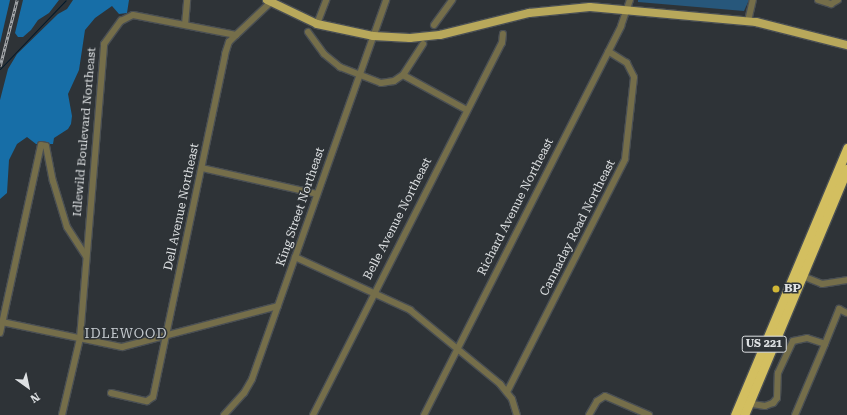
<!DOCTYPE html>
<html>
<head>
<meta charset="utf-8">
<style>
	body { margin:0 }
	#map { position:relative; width:847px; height:415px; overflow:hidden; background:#2e3337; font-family:"Roboto Serif",serif }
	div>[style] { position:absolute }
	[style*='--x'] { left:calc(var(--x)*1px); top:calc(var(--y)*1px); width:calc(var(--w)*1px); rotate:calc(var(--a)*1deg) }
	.green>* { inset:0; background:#27577b }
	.forest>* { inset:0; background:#176ea7 }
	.stream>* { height:1px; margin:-0.5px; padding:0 0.5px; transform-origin:0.5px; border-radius:0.5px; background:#02192b }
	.roads { filter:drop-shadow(1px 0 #4a4f53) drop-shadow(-1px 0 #4a4f53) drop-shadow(0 1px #4a4f53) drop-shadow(0 -1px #4a4f53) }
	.minor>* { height:6px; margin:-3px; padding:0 3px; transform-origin:3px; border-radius:3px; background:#756e4a }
	.major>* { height:8px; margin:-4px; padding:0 4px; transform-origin:4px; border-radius:4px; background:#b8a85b }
	.highway>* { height:9px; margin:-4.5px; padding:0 4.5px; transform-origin:4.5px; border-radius:4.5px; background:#d3bf60 }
	.rail>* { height:2.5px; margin-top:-1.25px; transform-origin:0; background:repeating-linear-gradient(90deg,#2e3337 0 3px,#acafb2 0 6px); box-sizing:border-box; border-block:1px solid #acafb2 }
	.dots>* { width:11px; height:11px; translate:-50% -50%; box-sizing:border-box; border:2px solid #2e3337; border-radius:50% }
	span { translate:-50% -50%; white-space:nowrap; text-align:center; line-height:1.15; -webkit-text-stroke:3px #2e3337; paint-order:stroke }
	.shield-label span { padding:1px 3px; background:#2e3337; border:1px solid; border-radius:3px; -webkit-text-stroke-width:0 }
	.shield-label { font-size:11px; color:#dee1e3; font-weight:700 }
	.street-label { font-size:12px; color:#dee1e3 }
	.poi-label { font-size:12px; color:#dee1e3; font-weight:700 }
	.left { translate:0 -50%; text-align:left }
	.neighbourhood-label { font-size:13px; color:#c4cacf; letter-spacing:1px }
	.north { position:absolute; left:8px; top:367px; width:40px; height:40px; -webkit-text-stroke:3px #2e3337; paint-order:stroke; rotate:147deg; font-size:11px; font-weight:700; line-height:16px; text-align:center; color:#dee1e3 }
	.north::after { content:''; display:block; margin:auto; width:14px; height:18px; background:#dee1e3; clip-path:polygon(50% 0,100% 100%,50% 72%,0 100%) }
</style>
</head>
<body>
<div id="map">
	<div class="green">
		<i style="clip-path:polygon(638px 0,749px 0,744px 11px,638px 2px)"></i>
	</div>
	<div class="forest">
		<i style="clip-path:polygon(0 0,10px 0,0 43px)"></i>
		<i style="clip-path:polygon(23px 0,59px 0,49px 13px,38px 20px,31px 30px,23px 37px,18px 37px,15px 33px)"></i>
		<i style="clip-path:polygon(73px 0,129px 0,127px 13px,119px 14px,112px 6px,95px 18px,85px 30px,79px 70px,68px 94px,72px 116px,71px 124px,68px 129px,54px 138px,53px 144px,36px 144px,27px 137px,17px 144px,9px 160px,7px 193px,0 199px,0 100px,8px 69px,17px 54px,58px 14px,67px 9px)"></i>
	</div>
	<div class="stream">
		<i style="--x:0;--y:69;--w:95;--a:-46.3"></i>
	</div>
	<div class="roads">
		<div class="minor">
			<i style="--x:818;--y:0;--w:14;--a:17"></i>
			<i style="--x:831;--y:4;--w:8;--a:-30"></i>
			<i style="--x:748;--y:21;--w:22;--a:-77"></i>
			<i style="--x:317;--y:24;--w:26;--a:-69"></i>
			<i style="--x:185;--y:25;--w:25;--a:-85"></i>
			<i style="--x:434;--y:25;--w:31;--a:-54"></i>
			<i style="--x:308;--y:32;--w:27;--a:54"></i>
			<i style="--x:324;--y:54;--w:21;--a:39"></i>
			<i style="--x:340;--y:67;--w:44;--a:21.3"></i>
			<i style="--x:381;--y:83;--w:13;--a:-9"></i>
			<i style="--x:394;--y:81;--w:11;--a:-34"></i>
			<i style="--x:403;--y:75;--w:37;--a:-57"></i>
			<i style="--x:403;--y:75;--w:73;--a:28.7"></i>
			<i style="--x:202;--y:168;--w:118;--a:12.7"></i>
			<i style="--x:295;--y:257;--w:127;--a:24.7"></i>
			<i style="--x:410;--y:310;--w:117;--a:39.4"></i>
			<i style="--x:500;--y:384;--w:19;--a:51"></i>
			<i style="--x:512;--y:399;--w:17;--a:73"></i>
			<i style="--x:800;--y:275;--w:24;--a:22"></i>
			<i style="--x:822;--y:284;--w:25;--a:-9"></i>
			<i style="--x:2;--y:322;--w:123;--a:11.8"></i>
			<i style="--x:122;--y:347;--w:161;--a:-14.7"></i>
			<i style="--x:0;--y:333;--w:192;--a:-77.7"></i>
			<i style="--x:41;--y:145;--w:5;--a:11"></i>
			<i style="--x:46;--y:146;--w:36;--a:79"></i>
			<i style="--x:53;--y:181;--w:48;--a:73.1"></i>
			<i style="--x:67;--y:227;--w:35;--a:57"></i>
			<i style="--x:825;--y:344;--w:38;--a:-68"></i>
			<i style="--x:839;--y:309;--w:9;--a:27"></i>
			<i style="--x:507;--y:392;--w:261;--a:-63.1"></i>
			<i style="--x:625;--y:159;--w:82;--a:-83.7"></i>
			<i style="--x:634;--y:77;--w:16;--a:-117"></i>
			<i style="--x:627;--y:63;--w:22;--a:-148"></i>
			<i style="--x:111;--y:393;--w:37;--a:13"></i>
			<i style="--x:147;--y:401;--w:7;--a:-34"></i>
			<i style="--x:153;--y:397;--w:350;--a:-78.1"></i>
			<i style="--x:225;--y:54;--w:13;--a:-72"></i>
			<i style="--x:229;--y:42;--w:10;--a:-45"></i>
			<i style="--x:746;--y:403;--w:19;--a:9"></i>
			<i style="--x:765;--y:406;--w:9;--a:-21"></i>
			<i style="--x:773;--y:403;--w:6;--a:-51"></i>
			<i style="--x:777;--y:398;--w:25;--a:-88"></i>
			<i style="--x:778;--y:373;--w:35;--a:-65"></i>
			<i style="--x:793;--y:341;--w:14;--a:-12"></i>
			<i style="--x:807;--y:338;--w:19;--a:18"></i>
			<i style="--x:825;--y:344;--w:77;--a:112.9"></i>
			<i style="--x:62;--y:415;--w:79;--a:-76.8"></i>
			<i style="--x:80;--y:338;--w:295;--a:-85.3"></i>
			<i style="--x:104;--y:44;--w:29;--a:-54"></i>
			<i style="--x:121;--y:21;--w:13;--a:-27"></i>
			<i style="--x:133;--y:15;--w:105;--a:11"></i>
			<i style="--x:236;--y:35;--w:51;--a:-43.4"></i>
			<i style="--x:224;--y:415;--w:30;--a:-48"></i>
			<i style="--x:244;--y:393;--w:16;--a:-60"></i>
			<i style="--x:252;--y:379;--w:402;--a:-70.5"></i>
			<i style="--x:313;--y:415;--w:417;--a:-63.1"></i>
			<i style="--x:502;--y:43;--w:9;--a:-84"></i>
			<i style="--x:424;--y:415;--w:436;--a:-63.1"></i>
			<i style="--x:621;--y:26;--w:28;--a:-71"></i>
			<i style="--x:589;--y:415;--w:16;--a:-60"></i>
			<i style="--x:597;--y:401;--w:9;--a:-32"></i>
			<i style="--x:605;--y:396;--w:48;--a:23.4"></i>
		</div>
		<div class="major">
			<i style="--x:267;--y:0;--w:55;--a:25.6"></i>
			<i style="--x:317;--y:24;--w:57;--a:12.1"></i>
			<i style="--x:373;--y:36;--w:37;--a:3"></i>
			<i style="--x:410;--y:38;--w:30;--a:-6"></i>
			<i style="--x:440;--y:35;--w:92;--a:-13.9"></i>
			<i style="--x:529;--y:13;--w:61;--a:-5.6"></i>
			<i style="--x:590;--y:7;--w:167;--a:5.2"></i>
			<i style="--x:756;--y:22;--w:94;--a:14.2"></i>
		</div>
		<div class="highway">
			<i style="--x:735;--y:415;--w:290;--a:-67.2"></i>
			<i style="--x:744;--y:415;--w:267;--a:-67.3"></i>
		</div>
	</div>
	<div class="rail">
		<i style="--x:0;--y:66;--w:68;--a:-75.6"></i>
	</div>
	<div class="dots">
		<i style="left:776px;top:289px;background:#d0b736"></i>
	</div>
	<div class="shield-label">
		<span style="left:764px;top:344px">US 221</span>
	</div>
	<div class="street-label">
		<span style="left:85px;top:132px;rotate:-85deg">Idlewild Boulevard Northeast</span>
		<span style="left:182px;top:207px;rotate:-78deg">Dell Avenue Northeast</span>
		<span style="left:301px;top:207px;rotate:-71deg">King Street Northeast</span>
		<span style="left:516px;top:207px;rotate:-63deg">Richard Avenue Northeast</span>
		<span style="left:398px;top:219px;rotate:-63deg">Belle Avenue Northeast</span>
		<span style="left:578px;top:228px;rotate:-63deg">Cannaday Road Northeast</span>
	</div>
	<div class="poi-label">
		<span class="left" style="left:784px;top:289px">BP</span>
	</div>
	<div class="neighbourhood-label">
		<span style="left:126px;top:334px">IDLEWOOD</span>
	</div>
	<div class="north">N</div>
</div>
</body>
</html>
